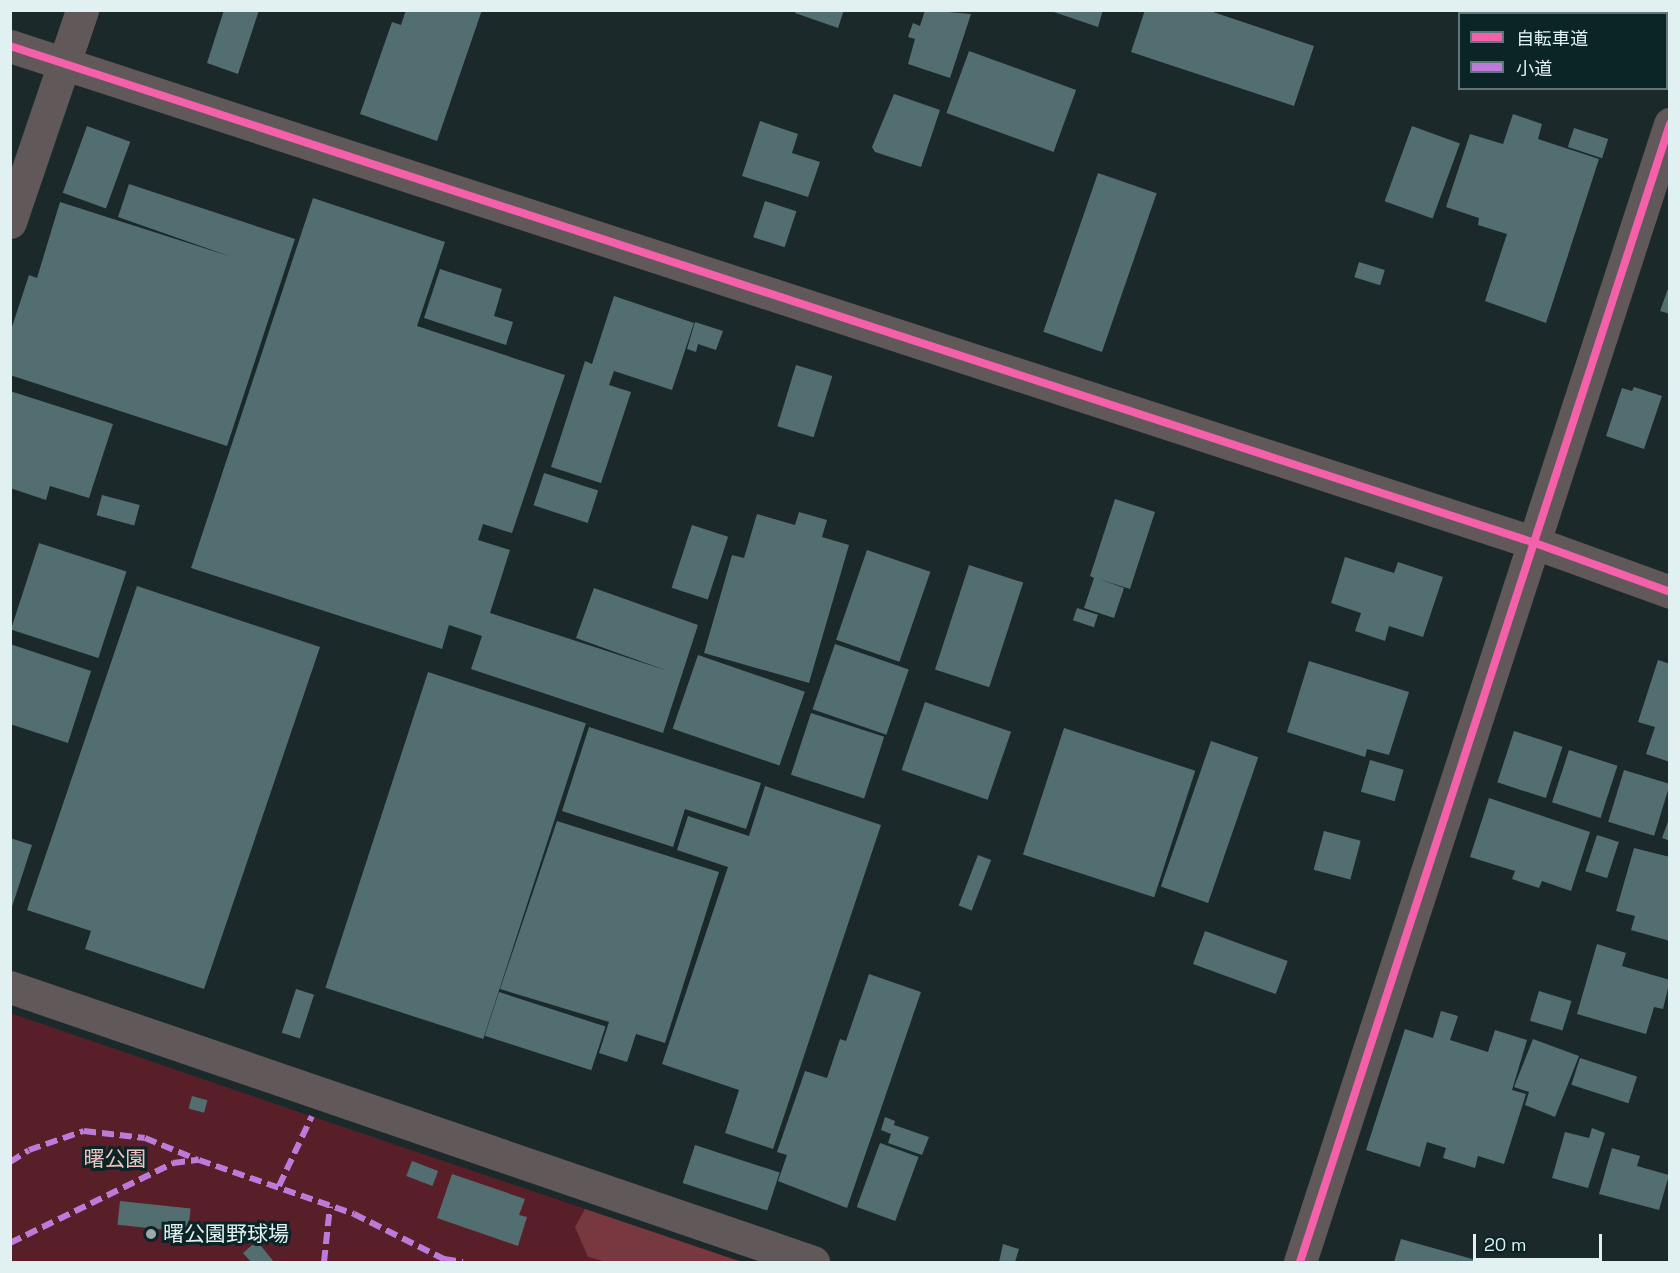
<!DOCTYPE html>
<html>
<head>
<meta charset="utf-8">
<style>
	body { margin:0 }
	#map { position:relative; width:1680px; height:1273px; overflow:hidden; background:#1b292b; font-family:"Space Grotesk","Noto Sans JP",sans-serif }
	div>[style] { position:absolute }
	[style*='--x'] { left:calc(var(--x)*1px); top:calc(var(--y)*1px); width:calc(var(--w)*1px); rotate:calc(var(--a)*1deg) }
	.green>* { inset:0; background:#591f28 }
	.forest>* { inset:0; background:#78383f }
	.building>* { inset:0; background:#526e71; transform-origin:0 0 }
	.minor>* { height:33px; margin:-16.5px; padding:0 16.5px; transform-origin:16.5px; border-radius:16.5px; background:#615859 }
	.tertiary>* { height:33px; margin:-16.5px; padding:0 16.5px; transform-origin:16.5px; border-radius:16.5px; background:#615859 }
	.quiet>* { height:6px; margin-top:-3px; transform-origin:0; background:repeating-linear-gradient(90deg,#bd7bd9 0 12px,transparent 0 18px) }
	.cycleway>* { height:8px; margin:-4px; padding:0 4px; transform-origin:4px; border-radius:4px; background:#f560ab }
	.dots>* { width:16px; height:16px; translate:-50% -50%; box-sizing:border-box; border:3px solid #0b2527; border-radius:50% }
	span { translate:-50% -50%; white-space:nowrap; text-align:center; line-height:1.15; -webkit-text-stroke:6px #0b2527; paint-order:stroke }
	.park-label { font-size:21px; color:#f0c1c3 }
	.poi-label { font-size:21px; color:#e1f0f1 }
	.left { translate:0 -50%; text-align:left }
	.frame { position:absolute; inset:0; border:12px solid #e1f0f1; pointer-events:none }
	.legend { position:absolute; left:1458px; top:12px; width:210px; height:78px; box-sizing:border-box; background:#0b2527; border:2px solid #617678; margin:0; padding:8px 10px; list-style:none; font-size:18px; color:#e1f0f1 }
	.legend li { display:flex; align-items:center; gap:12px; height:30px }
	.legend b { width:30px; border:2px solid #617678 }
	.scale { position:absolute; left:1473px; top:1234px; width:129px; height:27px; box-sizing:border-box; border:3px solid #e1f0f1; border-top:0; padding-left:8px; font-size:18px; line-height:21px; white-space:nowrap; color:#e1f0f1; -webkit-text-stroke:4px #0b2527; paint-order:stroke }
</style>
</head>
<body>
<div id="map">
	<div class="green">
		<i style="clip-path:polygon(10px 1013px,290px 1109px,742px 1262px,11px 1262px)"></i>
	</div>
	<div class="forest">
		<i style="clip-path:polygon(585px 1209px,742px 1262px,607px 1262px,588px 1257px,575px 1227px)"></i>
	</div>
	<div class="building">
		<i style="clip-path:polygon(224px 10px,259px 10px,238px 74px,207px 63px)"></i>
		<i style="clip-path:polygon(406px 10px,482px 10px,437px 141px,360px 114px,392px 22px,401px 25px)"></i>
		<i style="clip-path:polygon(796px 10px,844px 10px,838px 28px,795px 13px)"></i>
		<i style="clip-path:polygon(925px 10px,971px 14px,950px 78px,908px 64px,915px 39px,908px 37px,913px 23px,920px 26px)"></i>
		<i style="clip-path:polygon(1048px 10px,1103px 10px,1098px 27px)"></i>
		<i style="clip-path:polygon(1145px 10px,1207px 10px,1314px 46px,1294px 106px,1131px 52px)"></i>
		<i style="clip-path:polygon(1562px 10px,1631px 10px,1561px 14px)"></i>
		<i style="left:969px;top:51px;width:114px;height:66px;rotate:20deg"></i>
		<i style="clip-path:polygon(894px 94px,940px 110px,921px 167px,875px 152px,872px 147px)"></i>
		<i style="clip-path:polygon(1513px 114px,1542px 124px,1538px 139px,1599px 159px,1546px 323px,1485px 301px,1507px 234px,1478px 225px,1479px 218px,1446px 207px,1470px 134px,1503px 144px)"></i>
		<i style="clip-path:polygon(760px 121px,798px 134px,792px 153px,820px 162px,808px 197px,742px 176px)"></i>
		<i style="left:87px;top:126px;width:46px;height:71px;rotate:20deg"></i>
		<i style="left:1412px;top:126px;width:51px;height:80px;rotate:20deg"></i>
		<i style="left:1574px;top:128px;width:36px;height:20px;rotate:18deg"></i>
		<i style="left:1098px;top:173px;width:62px;height:168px;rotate:19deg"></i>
		<i style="clip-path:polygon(129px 184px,295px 239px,227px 446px,10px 375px,10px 333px,29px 275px,37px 278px,60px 202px,232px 257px,118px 217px)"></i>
		<i style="clip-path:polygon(313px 198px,445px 242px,417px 326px,565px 375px,512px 533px,483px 524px,478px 540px,510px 550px,490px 613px,668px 671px,576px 638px,594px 588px,698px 625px,663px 733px,471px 669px,482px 636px,449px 625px,442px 649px,191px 568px)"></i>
		<i style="left:765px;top:201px;width:33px;height:38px;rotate:18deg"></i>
		<i style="left:1359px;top:262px;width:27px;height:16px;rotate:17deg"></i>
		<i style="clip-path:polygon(440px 269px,502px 289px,494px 316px,513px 322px,506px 345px,424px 318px)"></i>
		<i style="clip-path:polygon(1669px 286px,1670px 286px,1670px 314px,1660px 311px)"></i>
		<i style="clip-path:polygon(614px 296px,694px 323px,672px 390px,614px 371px,609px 385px,631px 392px,601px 483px,551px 467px,585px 361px,592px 364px)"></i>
		<i style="clip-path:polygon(695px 322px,723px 331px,716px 350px,698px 344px,696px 352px,687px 349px)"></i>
		<i style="left:796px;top:365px;width:38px;height:64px;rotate:17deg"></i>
		<i style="clip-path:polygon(1634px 387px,1662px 396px,1644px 449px,1606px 436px,1622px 388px,1632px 391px)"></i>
		<i style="clip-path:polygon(10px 391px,113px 424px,89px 498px,50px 486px,46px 500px,10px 488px)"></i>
		<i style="left:544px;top:473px;width:57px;height:34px;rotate:18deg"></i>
		<i style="left:102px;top:495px;width:39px;height:21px;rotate:15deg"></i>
		<i style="clip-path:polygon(1115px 499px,1155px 512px,1130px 589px,1099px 579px,1124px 588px,1114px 618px,1084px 608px,1094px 578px,1090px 576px)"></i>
		<i style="clip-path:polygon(799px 512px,827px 520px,822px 537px,849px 545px,809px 683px,704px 653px,732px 555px,744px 558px,757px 514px,795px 525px)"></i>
		<i style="left:692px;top:525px;width:38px;height:66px;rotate:18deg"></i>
		<i style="left:39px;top:543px;width:92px;height:91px;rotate:18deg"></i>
		<i style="left:867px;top:550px;width:67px;height:95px;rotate:19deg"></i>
		<i style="clip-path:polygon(1345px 557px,1394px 573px,1398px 562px,1443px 577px,1423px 637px,1389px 626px,1385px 641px,1355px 631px,1361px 613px,1331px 603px)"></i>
		<i style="left:969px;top:565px;width:57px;height:110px;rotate:18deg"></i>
		<i style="clip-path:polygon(137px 586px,320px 647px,204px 989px,85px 949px,91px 931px,27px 910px)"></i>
		<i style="left:1077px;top:608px;width:22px;height:13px;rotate:18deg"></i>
		<i style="clip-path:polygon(10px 644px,91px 671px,68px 743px,10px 724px)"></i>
		<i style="left:835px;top:644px;width:78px;height:69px;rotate:19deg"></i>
		<i style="left:698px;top:655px;width:113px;height:78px;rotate:19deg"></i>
		<i style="clip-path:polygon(1658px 660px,1670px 664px,1670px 762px,1646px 754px,1655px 727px,1638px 722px)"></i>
		<i style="clip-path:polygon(1309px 661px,1409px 692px,1389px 755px,1367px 749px,1365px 757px,1287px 732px)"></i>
		<i style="left:428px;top:672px;width:166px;height:332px;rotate:18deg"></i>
		<i style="left:925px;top:702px;width:91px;height:72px;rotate:19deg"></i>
		<i style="left:811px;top:713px;width:77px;height:65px;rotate:18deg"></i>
		<i style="clip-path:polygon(589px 727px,761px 783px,746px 829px,685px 809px,673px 847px,562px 811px)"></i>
		<i style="left:1064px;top:728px;width:138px;height:133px;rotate:18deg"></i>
		<i style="left:1514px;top:731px;width:51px;height:54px;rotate:18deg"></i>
		<i style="left:1211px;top:741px;width:50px;height:154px;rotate:19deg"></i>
		<i style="left:1569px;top:750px;width:51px;height:55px;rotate:18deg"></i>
		<i style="left:1370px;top:760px;width:35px;height:33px;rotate:16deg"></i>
		<i style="left:1624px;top:770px;width:48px;height:54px;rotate:17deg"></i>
		<i style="clip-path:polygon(765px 786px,881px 825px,773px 1149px,725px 1133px,739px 1090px,662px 1064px,728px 867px,677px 850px,688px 816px,749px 836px)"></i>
		<i style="clip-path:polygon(1489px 798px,1590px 832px,1571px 891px,1542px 881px,1539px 888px,1512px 879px,1515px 871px,1470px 857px)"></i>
		<i style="clip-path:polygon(1670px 816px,1670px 841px,1662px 838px)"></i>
		<i style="clip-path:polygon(557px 821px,719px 872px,665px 1043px,636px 1034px,627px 1062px,599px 1053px,609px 1022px,500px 989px)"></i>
		<i style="left:1324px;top:831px;width:38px;height:40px;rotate:15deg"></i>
		<i style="left:1597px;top:835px;width:23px;height:38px;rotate:18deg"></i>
		<i style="clip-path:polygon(10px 838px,32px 845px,11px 910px,10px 910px)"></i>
		<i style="clip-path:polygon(1634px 848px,1670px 857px,1670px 941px,1631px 930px,1635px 916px,1616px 911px)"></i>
		<i style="left:978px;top:855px;width:14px;height:54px;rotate:21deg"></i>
		<i style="left:1205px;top:931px;width:88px;height:35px;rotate:20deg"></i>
		<i style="clip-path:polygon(1597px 944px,1626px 953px,1622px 966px,1670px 980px,1663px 1009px,1654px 1007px,1646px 1034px,1577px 1014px)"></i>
		<i style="clip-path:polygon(869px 974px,921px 992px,847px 1208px,778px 1181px,787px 1155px,777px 1152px,805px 1071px,827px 1078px,840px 1039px,846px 1041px)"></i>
		<i style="left:296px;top:989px;width:19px;height:46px;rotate:18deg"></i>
		<i style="left:1539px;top:991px;width:34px;height:31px;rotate:17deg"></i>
		<i style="left:499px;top:992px;width:112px;height:46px;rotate:18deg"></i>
		<i style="clip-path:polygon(1441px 1011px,1458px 1016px,1450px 1040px,1488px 1052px,1495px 1030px,1527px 1040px,1512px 1090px,1526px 1094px,1504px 1164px,1478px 1156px,1475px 1168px,1443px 1158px,1446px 1148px,1427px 1142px,1420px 1167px,1366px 1150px,1405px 1029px,1433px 1038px)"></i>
		<i style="clip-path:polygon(1533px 1039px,1579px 1056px,1555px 1117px,1525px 1105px,1529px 1092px,1514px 1087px)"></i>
		<i style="left:1580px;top:1058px;width:60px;height:28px;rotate:18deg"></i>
		<i style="left:192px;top:1096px;width:16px;height:13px;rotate:15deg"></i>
		<i style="clip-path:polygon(885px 1117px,895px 1121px,894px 1125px,929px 1137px,922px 1155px,888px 1143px,891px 1134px,881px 1130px)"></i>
		<i style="clip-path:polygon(1592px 1128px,1605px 1133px,1588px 1188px,1552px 1178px,1565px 1132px,1589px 1138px)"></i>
		<i style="left:880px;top:1143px;width:41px;height:68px;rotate:20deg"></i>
		<i style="left:695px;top:1145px;width:89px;height:40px;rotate:18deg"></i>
		<i style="clip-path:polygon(1612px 1148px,1640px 1156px,1637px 1166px,1669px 1175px,1659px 1210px,1599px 1194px)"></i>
		<i style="left:412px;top:1161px;width:28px;height:16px;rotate:21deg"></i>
		<i style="clip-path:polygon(452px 1174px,525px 1199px,519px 1215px,527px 1217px,518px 1246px,437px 1218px)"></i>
		<i style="left:120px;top:1201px;width:71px;height:24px;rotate:6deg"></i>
		<i style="clip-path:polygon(1401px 1239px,1483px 1262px,1394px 1262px)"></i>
		<i style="clip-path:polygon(257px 1241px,274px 1262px,251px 1262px,243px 1253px)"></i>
		<i style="clip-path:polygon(1003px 1244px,1019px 1249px,1015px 1262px,999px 1262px)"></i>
	</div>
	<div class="minor">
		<i style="--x:10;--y:46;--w:1604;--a:18.05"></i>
		<i style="--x:1535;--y:543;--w:144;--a:19.9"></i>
		<i style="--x:10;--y:987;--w:849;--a:18.9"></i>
	</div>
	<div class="tertiary">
		<i style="--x:10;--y:222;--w:224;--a:-71.2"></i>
		<i style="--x:1300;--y:1262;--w:1197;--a:-71.99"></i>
	</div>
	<div class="quiet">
		<i style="--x:10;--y:1162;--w:22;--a:-32"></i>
		<i style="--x:29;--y:1150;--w:58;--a:-19.1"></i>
		<i style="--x:84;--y:1131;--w:61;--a:6.5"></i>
		<i style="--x:145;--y:1138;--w:55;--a:22.4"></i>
		<i style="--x:279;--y:1186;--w:77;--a:-64.8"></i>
		<i style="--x:10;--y:1243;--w:182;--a:-26.1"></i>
		<i style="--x:173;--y:1163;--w:26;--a:-7"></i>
		<i style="--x:199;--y:1160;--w:164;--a:19.2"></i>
		<i style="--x:354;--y:1214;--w:101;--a:26.6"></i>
		<i style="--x:444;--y:1259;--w:19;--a:9"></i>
		<i style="--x:324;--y:1262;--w:56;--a:-83.9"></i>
	</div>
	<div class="cycleway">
		<i style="--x:10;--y:46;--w:1604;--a:18.05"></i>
		<i style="--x:1535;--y:543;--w:144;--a:19.9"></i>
		<i style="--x:1300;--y:1262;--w:1197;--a:-71.99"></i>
	</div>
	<div class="dots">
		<i style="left:151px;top:1234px;background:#9caaac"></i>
	</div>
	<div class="park-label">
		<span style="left:115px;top:1159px">曙公園</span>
	</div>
	<div class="poi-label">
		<span class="left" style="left:163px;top:1234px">曙公園野球場</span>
	</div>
	<div class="frame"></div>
	<ul class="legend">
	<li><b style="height:8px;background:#f560ab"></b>自転車道</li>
	<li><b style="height:8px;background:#bd7bd9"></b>小道</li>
	</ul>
	<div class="scale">20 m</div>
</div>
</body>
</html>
